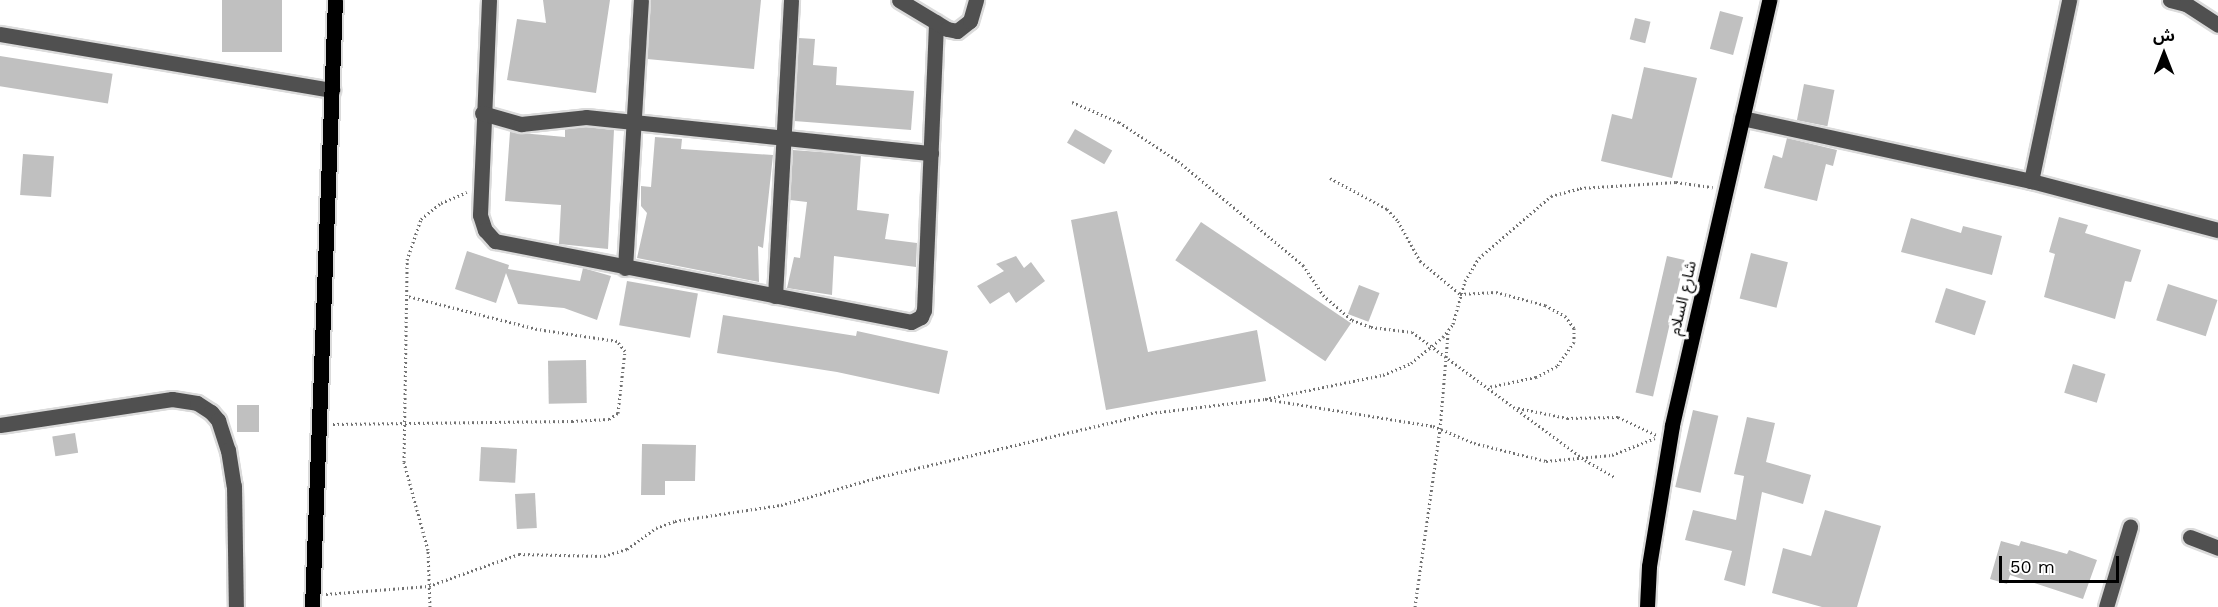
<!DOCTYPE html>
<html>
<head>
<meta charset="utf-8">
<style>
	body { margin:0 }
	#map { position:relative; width:2218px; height:607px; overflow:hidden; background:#fff; font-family:"Work Sans","Noto Sans Arabic",sans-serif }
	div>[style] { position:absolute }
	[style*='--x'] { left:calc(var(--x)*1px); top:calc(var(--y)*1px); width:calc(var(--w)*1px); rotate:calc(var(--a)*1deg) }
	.building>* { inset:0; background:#c0c0c0; transform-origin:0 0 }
	.path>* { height:3px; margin-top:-1.5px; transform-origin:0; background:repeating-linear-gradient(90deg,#727272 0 1.5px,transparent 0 4.5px) }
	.roads { filter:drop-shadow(2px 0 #dbdbdb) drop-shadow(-2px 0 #dbdbdb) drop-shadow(0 2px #dbdbdb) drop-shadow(0 -2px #dbdbdb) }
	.minor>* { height:15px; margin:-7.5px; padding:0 7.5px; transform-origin:7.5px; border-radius:7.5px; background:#505050 }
	.major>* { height:15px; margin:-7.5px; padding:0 7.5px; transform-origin:7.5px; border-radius:7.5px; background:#000 }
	span { translate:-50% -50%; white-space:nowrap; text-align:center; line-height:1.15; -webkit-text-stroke:6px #fff; paint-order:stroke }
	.street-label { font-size:16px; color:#000 }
	.north { position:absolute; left:2134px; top:24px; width:60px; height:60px; -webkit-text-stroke:4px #fff; paint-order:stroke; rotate:0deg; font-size:16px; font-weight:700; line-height:24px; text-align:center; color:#000 }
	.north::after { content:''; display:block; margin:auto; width:21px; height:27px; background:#000; clip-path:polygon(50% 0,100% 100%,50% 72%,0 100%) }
	.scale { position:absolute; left:1999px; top:556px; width:120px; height:27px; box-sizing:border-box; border:3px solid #000; border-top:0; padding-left:8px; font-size:18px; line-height:21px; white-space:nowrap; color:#000; -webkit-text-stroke:4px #fff; paint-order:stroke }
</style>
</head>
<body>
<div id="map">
	<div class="building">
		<i style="left:222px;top:0;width:60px;height:52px"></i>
		<i style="clip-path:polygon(543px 0,610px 0,596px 93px,507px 80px,517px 19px,546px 23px)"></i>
		<i style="clip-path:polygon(651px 0,761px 0,754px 69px,647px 59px)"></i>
		<i style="left:1720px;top:11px;width:24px;height:39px;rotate:15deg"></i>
		<i style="left:1635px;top:18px;width:16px;height:22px;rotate:14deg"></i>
		<i style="clip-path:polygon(799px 38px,815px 39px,813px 65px,837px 67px,836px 85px,914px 91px,911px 130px,794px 121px)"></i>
		<i style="left:0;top:56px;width:114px;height:30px;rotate:9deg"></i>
		<i style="clip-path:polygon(1644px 67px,1697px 78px,1672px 178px,1601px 161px,1612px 114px,1632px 119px)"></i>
		<i style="left:1804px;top:84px;width:31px;height:37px;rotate:11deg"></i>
		<i style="clip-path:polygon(586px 127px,614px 130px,608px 249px,559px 244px,561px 205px,505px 201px,510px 132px,565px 137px,565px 129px)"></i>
		<i style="left:1075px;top:129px;width:43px;height:16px;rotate:30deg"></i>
		<i style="clip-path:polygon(655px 137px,682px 139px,681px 149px,773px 155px,763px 248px,758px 246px,759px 282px,637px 258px,647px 213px,641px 206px,641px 186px,651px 187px)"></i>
		<i style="clip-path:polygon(1787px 138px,1837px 150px,1833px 166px,1826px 164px,1817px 201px,1764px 188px,1773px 155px,1782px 158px)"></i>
		<i style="clip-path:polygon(793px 150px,861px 155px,857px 210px,889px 214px,885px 239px,917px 243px,916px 267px,834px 256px,832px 295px,787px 288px,794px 257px,800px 258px,807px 202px,790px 200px)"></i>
		<i style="left:23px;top:154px;width:31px;height:41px;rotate:4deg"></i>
		<i style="clip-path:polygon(1117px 211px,1148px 352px,1257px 330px,1266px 381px,1106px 410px,1071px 220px)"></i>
		<i style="clip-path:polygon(2059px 217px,2088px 225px,2085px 233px,2141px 250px,2131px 282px,2125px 281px,2115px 319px,2044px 297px,2055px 254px,2049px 252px)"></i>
		<i style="clip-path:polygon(1911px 218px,1961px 233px,1963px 226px,2002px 236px,1992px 275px,1901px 252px)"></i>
		<i style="left:1201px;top:222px;width:181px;height:46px;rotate:34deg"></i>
		<i style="clip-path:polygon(467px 251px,509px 265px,508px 269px,580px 281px,583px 268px,611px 276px,597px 320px,564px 308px,518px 304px,506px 273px,496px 303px,455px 289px)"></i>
		<i style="left:1751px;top:253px;width:38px;height:47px;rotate:14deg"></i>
		<i style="clip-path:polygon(1016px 256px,1024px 268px,1031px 262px,1045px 281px,1016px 303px,1009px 292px,990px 304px,977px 286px,1004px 271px,996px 264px)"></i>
		<i style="left:1667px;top:256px;width:18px;height:140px;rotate:13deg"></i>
		<i style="left:627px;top:281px;width:72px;height:45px;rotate:10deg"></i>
		<i style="left:2168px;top:284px;width:52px;height:38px;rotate:18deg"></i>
		<i style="left:1359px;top:285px;width:22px;height:31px;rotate:21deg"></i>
		<i style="left:1946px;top:288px;width:42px;height:36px;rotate:18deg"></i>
		<i style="clip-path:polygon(723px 315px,856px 336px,857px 331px,948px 351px,939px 394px,837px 372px,717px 353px)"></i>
		<i style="left:586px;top:360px;width:43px;height:38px;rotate:89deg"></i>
		<i style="left:2073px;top:364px;width:34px;height:30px;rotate:17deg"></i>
		<i style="left:237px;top:405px;width:22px;height:27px"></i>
		<i style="left:1693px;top:410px;width:26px;height:79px;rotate:13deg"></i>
		<i style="clip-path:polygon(1747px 417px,1775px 423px,1766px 462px,1811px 475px,1803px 504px,1762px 492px,1745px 586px,1724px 580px,1732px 551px,1685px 540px,1693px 510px,1736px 520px,1744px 476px,1734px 474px)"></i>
		<i style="left:75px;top:433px;width:20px;height:23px;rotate:81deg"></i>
		<i style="clip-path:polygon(642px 444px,696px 445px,695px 481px,665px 481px,665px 495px,641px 495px)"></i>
		<i style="left:481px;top:447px;width:36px;height:34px;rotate:3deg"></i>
		<i style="left:535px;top:493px;width:35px;height:20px;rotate:87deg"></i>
		<i style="clip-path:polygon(1825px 510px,1881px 526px,1857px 607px,1822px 607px,1772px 593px,1783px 548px,1811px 556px)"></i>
		<i style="clip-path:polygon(2001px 541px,2019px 546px,2021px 541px,2067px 554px,2069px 550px,2097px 560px,2083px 599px,2010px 575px,2007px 584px,1990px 579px)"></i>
	</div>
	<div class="path">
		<i style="--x:1072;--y:102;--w:51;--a:23.1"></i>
		<i style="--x:1119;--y:122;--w:71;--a:33.5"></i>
		<i style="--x:1178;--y:161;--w:163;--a:39.8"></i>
		<i style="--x:1303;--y:265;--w:36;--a:56"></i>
		<i style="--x:1323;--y:295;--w:38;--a:41"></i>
		<i style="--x:1352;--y:320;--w:20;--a:20"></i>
		<i style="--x:1371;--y:327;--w:41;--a:7"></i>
		<i style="--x:1412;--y:332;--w:215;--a:36.5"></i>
		<i style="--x:1585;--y:460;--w:34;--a:30"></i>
		<i style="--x:1330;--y:178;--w:65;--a:28.5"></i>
		<i style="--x:1387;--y:209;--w:16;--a:47"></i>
		<i style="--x:1398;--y:221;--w:46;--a:61.2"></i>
		<i style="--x:1420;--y:261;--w:52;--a:39.5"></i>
		<i style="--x:1460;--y:294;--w:36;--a:-3"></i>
		<i style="--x:1496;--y:292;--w:51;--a:14.9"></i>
		<i style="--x:1545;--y:305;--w:23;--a:29"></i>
		<i style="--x:1565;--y:316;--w:15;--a:53"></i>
		<i style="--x:1574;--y:328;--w:14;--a:90"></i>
		<i style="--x:1574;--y:342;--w:29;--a:125"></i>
		<i style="--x:1557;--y:366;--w:24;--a:152"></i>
		<i style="--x:1536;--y:377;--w:48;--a:168"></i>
		<i style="--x:1266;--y:399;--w:169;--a:9.2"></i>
		<i style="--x:1433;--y:426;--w:44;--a:22.5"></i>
		<i style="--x:1474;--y:443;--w:74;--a:14"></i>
		<i style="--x:1546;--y:461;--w:66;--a:-5.2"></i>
		<i style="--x:1612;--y:455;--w:46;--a:-21.6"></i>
		<i style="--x:1518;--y:408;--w:50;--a:11.5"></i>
		<i style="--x:1567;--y:418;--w:51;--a:-1.1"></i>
		<i style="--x:1618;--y:417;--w:42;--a:25.3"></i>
		<i style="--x:333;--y:424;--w:239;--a:-0.7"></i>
		<i style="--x:572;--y:421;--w:37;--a:-3"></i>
		<i style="--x:609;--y:419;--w:11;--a:-34"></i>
		<i style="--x:618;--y:413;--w:62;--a:-83.6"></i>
		<i style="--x:625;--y:351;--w:13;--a:-129"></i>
		<i style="--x:617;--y:341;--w:81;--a:-171.5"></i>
		<i style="--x:537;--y:329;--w:133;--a:-165.7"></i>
		<i style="--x:326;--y:594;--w:103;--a:-4.4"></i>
		<i style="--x:429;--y:586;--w:96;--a:-19.6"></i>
		<i style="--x:519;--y:554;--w:85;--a:1.3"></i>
		<i style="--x:604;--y:556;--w:24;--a:-17"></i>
		<i style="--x:627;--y:549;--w:36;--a:-36"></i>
		<i style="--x:656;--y:528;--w:20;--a:-20"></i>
		<i style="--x:675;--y:521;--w:107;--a:-8.6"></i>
		<i style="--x:781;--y:505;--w:102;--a:-15.9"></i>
		<i style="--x:879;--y:477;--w:279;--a:-13.2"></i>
		<i style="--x:1151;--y:413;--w:115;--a:-7"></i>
		<i style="--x:1265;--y:399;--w:120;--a:-11.5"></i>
		<i style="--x:1383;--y:375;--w:30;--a:-23"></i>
		<i style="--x:1411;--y:363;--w:41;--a:-39.1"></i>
		<i style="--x:1443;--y:337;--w:16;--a:-52"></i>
		<i style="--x:1453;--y:324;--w:45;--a:-74.4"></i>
		<i style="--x:1465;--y:281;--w:27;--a:-59"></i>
		<i style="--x:1479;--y:258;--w:95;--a:-40.7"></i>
		<i style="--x:1551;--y:196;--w:30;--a:-15"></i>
		<i style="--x:1580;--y:188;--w:96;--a:-3.6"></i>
		<i style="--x:1676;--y:182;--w:37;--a:8"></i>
		<i style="--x:430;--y:607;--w:57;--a:-92"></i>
		<i style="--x:428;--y:550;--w:91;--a:-105.3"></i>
		<i style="--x:404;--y:462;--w:202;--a:-89.1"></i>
		<i style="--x:407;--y:260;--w:43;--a:-71.1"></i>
		<i style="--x:421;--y:219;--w:26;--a:-39"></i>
		<i style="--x:441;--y:203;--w:28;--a:-23"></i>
		<i style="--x:1415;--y:607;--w:180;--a:-82"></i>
		<i style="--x:1440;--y:429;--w:96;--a:-85.2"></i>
	</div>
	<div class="roads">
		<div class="minor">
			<i style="--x:489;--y:0;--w:215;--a:92.4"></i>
			<i style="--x:480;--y:215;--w:16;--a:72"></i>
			<i style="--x:485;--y:230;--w:15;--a:48"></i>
			<i style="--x:495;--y:241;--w:424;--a:11"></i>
			<i style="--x:911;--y:322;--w:11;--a:-27"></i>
			<i style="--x:921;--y:317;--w:8;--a:-67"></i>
			<i style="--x:924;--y:310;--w:288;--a:-87.6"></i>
			<i style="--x:899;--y:0;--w:56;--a:31.1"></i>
			<i style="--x:947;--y:29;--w:10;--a:11"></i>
			<i style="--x:957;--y:31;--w:16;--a:-38"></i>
			<i style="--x:970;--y:21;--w:22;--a:-74"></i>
			<i style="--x:2170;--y:0;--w:16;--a:14"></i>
			<i style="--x:2186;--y:4;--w:38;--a:33"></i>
			<i style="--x:0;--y:34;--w:337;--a:9.6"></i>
			<i style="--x:482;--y:113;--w:41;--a:15.8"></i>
			<i style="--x:521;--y:124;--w:65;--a:-6.1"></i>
			<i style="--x:586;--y:117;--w:347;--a:6"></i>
			<i style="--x:1742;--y:118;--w:296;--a:12.3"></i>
			<i style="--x:2031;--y:181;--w:193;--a:14.7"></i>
			<i style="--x:2031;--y:181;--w:185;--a:-78.1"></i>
			<i style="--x:625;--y:268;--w:268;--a:-86.6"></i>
			<i style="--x:775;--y:296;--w:296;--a:-86.9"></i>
			<i style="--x:0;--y:425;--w:174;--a:-8.6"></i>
			<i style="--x:172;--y:399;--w:25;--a:9"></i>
			<i style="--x:197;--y:403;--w:17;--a:33"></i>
			<i style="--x:211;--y:412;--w:11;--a:49"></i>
			<i style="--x:218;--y:420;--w:32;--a:72"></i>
			<i style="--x:228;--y:450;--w:36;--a:81"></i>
			<i style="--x:234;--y:486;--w:121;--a:89.1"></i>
			<i style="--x:2190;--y:537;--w:30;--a:21"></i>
			<i style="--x:2106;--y:607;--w:84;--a:-73.3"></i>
		</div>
		<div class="major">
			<i style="--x:312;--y:607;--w:607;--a:-87.83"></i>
			<i style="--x:1647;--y:607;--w:41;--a:-87.2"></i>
			<i style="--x:1649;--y:566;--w:143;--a:-80.7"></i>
			<i style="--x:1672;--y:425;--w:436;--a:-77.1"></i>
		</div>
	</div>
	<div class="street-label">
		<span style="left:1683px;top:298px;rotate:-77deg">شارع السلام</span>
	</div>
	<div class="north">ش</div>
	<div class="scale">50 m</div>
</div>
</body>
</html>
